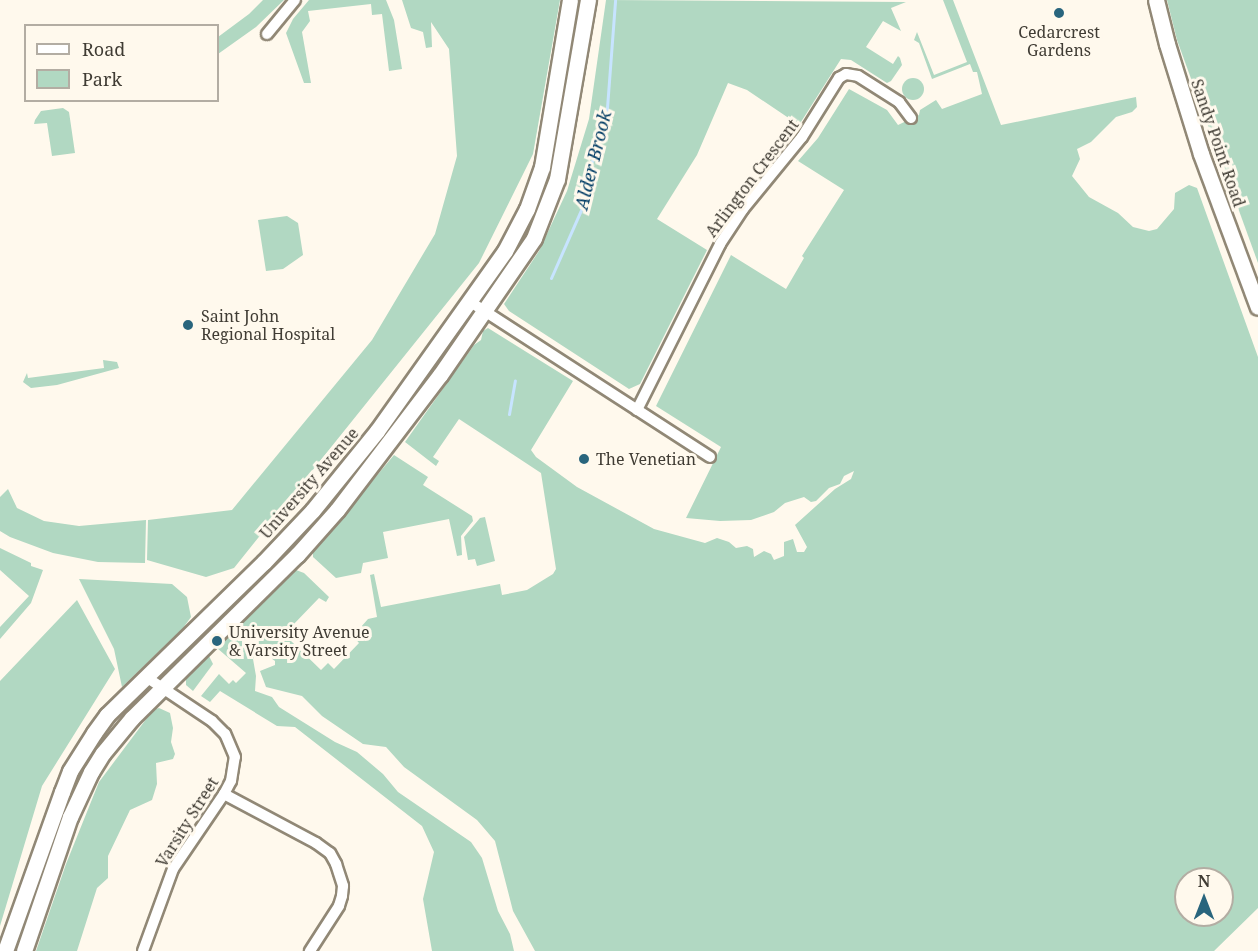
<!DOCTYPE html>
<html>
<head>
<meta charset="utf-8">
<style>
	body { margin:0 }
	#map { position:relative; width:1258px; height:951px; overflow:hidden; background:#fff9ed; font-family:"Noto Serif",serif }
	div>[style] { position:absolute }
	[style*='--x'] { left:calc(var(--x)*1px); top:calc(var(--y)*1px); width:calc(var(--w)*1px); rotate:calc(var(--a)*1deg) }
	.green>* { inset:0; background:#b1d8c2 }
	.round { border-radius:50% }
	.stream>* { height:3px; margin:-1.5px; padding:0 1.5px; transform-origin:1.5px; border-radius:1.5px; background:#c7e4ff }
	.roads { filter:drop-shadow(2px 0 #918876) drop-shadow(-2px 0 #918876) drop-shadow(0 2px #918876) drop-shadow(0 -2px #918876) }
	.street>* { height:10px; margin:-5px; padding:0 5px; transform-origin:5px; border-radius:5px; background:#fff }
	.secondary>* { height:15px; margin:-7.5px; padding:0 7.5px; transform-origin:7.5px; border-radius:7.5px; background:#fff }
	.dots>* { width:16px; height:16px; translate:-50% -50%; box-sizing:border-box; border:3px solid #fff9ed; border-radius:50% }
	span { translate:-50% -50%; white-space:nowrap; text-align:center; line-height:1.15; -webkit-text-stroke:6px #fff9ed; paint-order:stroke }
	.poi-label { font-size:16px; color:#403c34 }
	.left { translate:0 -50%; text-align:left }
	.street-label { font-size:16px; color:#403c34 }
	.water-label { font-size:18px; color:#003b64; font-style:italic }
	.legend { position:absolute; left:24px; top:24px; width:195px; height:78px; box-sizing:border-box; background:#fff9ed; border:2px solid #b3ada3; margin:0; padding:8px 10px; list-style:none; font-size:18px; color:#403c34 }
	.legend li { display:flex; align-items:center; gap:12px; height:30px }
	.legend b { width:30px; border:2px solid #b3ada3 }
	.north { position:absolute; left:1174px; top:867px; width:60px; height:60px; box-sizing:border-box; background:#fff9ed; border:2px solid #b3ada3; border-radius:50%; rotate:0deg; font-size:16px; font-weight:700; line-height:24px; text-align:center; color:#403c34 }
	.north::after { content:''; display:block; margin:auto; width:21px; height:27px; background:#29657d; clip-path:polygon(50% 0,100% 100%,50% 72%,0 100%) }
</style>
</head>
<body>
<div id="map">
	<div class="green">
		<i style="clip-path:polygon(263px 0,284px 0,256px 27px,218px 54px,218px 37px,249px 14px)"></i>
		<i style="clip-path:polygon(309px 0,386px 0,394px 20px,402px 69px,389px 71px,382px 14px,372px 15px,371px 4px,308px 11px,310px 21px,302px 32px,311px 83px,304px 83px,286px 33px,293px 19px)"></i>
		<i style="clip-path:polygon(402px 0,560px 0,533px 154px,479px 263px,234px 568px,206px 577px,147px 560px,148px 520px,232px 510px,372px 340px,435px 234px,457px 156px,449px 49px,431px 22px,432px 47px,426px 48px,423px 32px,411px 28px)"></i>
		<i style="clip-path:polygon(606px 0,906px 2px,891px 8px,901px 31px,883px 21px,866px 47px,893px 64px,898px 56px,900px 58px,902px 65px,891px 81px,887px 83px,851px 60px,841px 59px,799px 125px,747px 90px,728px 83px,697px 155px,657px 219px,707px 250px,640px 384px,629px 389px,509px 311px,504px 304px,539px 251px,567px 191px,589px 119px)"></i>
		<i style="clip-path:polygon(evenodd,943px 0,953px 0,1001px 125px,1136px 97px,1137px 107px,1132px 112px,1116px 117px,1091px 142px,1077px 149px,1080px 159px,1072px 176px,1089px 197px,1118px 213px,1133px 227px,1149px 231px,1157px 229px,1174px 209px,1175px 193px,1189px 185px,1197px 188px,1258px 357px,1258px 908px,1214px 951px,535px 951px,513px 911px,495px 841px,477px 820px,404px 767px,386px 747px,363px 744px,322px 716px,302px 696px,266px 687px,260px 671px,275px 665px,275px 661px,264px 653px,256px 654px,253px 659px,256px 676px,255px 691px,272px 697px,279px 707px,335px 742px,357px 752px,383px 774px,398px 792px,471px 842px,482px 858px,498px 911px,510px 934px,514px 951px,432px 951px,423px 899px,434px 852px,422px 826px,295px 727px,277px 726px,220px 691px,210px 702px,201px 696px,219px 674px,229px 684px,233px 680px,236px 683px,246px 673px,217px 648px,296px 570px,304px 573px,329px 597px,326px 602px,319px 598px,291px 627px,298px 634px,291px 641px,321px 670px,328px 663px,334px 669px,359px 643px,353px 636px,368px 619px,377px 617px,370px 575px,374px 574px,381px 607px,500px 584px,502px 595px,527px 590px,553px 574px,556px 569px,541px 473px,459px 419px,433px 457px,439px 461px,436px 466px,405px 442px,474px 345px,481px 340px,483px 331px,488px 328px,573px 381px,531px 450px,536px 457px,577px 487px,654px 529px,705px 543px,717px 538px,729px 542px,736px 548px,747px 546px,753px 549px,754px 557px,764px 551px,771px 554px,774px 560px,784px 556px,784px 542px,793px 539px,797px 552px,804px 552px,807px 547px,795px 525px,835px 489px,851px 479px,854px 471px,844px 476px,840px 484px,829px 488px,816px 501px,811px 502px,804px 497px,785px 503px,774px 512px,751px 520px,720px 521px,686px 518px,721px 447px,656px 406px,731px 255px,786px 289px,804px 258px,802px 256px,844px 190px,798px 161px,818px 138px,849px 89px,887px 110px,898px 125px,919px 115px,920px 110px,936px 100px,942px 109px,982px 94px,977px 72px,973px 72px,970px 64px,932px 79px,919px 43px,914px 40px,917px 32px,934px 75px,967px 62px,943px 0,1186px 879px,1222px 879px,1222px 915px,1186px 915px,1186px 879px)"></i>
		<i style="clip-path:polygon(1167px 0,1258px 0,1258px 263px,1177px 40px)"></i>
		<i class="round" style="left:902px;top:78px;width:22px;height:22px"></i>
		<i style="clip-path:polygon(63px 108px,69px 112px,75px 153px,52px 156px,47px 123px,34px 124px,35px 120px,41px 111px)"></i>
		<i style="clip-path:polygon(287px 216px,298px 223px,303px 255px,283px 269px,266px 271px,258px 220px)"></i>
		<i style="clip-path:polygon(103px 360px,117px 362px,119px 368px,57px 385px,31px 388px,23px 382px,27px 373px,28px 378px,104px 368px)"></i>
		<i style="clip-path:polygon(394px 455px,428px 477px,423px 485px,472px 516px,473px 521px,461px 536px,462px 555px,457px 556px,449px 519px,383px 532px,388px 558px,363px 563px,361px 573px,336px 578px,313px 557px,313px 552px)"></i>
		<i style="clip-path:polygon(8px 489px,17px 508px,44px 521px,79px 526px,146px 520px,145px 563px,98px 562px,53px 553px,10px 537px,0 531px,0 497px)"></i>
		<i style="clip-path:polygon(485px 517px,495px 561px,477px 566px,475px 559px,468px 560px,464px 537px,480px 518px)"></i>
		<i style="clip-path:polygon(0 548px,31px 563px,31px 566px,43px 570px,31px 603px,0 639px,0 627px,29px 596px,0 570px)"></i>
		<i style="clip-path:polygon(79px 579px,172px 584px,187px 597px,191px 617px,183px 628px,122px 687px,114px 649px)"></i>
		<i style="clip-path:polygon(77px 600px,115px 669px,42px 786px,0 926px,0 681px)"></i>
		<i style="clip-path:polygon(209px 656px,213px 664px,193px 691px,186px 685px,186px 679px)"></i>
		<i style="clip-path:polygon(159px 708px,170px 713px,173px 728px,171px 742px,175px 754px,173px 759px,156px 763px,157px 784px,152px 800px,130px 810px,108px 856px,108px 878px,97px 888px,77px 951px,36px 951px,66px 864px,99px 782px,153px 710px)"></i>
	</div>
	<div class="stream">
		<i style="--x:551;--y:278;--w:84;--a:-66.2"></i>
		<i style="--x:585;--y:201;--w:26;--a:-86"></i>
		<i style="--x:587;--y:175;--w:57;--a:-70.6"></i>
		<i style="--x:606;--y:121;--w:121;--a:-85.7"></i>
		<i style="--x:509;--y:414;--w:34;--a:-80"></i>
	</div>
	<div class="roads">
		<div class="street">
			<i style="--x:267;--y:34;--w:44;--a:-50.5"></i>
			<i style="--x:469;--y:301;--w:287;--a:32.9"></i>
			<i style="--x:637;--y:410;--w:186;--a:-63.4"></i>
			<i style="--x:720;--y:244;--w:42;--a:-56.7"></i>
			<i style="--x:743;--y:209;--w:93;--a:-50.7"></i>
			<i style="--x:802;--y:137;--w:70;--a:-57.9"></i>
			<i style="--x:839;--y:78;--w:8;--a:-30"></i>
			<i style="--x:846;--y:74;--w:12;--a:9"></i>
			<i style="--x:858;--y:76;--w:49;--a:32.4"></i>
			<i style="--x:899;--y:102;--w:20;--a:53"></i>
			<i style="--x:224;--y:794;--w:104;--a:28"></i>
			<i style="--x:316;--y:843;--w:17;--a:36"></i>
			<i style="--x:330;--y:853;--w:13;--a:61"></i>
			<i style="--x:336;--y:864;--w:23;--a:72"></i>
			<i style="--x:343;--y:886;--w:10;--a:96"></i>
			<i style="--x:342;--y:896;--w:10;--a:107"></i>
			<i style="--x:339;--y:906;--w:54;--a:122.8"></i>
			<i style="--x:143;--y:951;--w:87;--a:-69.9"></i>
			<i style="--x:173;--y:869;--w:91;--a:-55.8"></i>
			<i style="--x:224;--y:794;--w:15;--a:-62"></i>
			<i style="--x:231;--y:781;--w:24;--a:-81"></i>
			<i style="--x:235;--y:757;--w:25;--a:-113"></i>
			<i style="--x:225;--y:734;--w:18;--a:-135"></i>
			<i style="--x:212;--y:721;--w:79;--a:-146.3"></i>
		</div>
		<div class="secondary">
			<i style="--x:1156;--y:0;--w:45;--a:76"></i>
			<i style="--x:1167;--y:44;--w:115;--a:72.8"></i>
			<i style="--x:1201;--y:154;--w:163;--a:69.6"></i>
			<i style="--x:5;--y:951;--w:169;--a:-70.3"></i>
			<i style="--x:62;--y:792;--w:22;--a:-69"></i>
			<i style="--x:70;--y:771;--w:45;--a:-57.7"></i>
			<i style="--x:94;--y:733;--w:22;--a:-54"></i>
			<i style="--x:107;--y:715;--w:219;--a:-44.3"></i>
			<i style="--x:264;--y:562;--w:71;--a:-46.7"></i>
			<i style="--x:313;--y:510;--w:102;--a:-51"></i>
			<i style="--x:377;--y:431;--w:221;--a:-54.6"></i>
			<i style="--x:505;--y:251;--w:47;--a:-62.4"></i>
			<i style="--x:527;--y:209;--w:45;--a:-70.3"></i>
			<i style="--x:542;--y:167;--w:169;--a:-80.5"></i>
			<i style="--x:24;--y:951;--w:142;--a:-71.1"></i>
			<i style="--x:70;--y:817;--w:50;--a:-65"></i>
			<i style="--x:91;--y:772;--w:22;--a:-58"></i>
			<i style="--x:103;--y:753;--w:45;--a:-50.4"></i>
			<i style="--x:132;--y:718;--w:232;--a:-44.7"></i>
			<i style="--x:297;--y:555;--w:60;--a:-48.4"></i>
			<i style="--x:337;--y:510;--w:170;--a:-52.7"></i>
			<i style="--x:440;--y:375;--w:166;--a:-55.5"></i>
			<i style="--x:534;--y:238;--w:63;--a:-68.7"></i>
			<i style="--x:557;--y:179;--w:182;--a:-80.2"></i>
		</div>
	</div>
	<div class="dots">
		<i style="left:1059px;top:13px;background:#29657d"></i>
		<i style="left:188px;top:325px;background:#29657d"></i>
		<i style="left:584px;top:459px;background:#29657d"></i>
		<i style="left:217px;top:641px;background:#29657d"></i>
	</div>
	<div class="poi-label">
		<span style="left:1059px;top:41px">Cedarcrest<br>Gardens</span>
		<span class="left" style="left:201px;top:325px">Saint John<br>Regional Hospital</span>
		<span class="left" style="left:596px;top:459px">The Venetian</span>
		<span class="left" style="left:229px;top:641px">University Avenue<br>&amp; Varsity Street</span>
	</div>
	<div class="street-label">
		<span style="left:1218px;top:143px;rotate:71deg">Sandy Point Road</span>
		<span style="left:752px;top:178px;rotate:-53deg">Arlington Crescent</span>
		<span style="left:309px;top:483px;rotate:-49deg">University Avenue</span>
		<span style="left:187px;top:822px;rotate:-58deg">Varsity Street</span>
	</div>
	<div class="water-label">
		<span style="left:593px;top:160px;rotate:-76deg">Alder Brook</span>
	</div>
	<ul class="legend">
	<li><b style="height:8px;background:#fff"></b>Road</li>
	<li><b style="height:16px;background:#b1d8c2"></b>Park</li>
	</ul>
	<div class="north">N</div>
</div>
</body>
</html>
